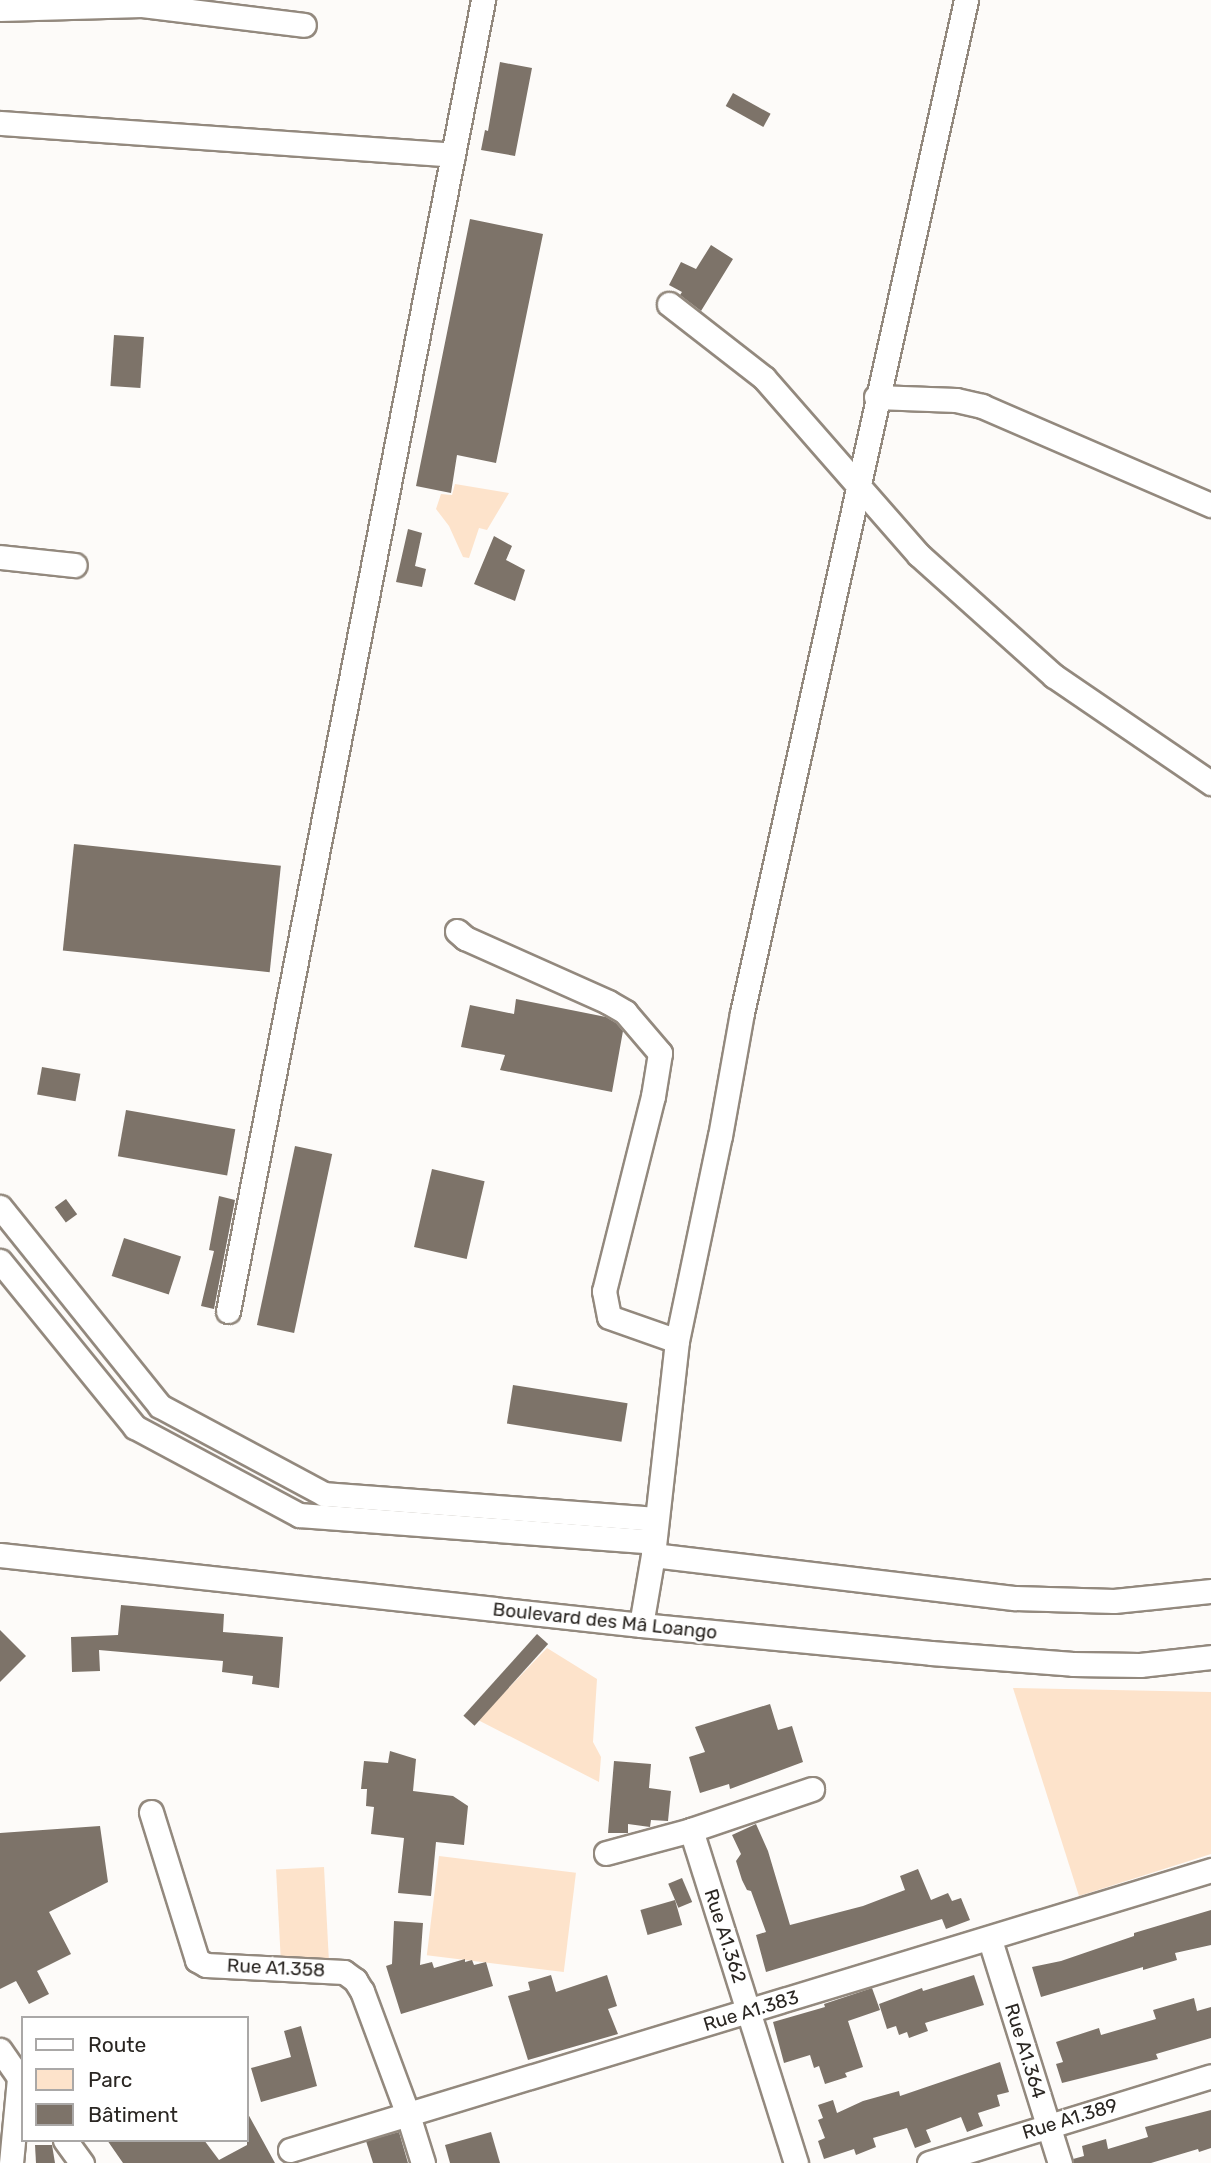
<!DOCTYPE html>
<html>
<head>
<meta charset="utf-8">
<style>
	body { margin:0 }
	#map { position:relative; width:1211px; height:2163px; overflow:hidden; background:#fdfbf9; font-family:Rubik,sans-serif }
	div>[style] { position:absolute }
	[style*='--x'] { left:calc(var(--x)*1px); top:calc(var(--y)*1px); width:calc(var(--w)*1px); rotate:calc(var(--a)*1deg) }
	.green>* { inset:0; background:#fde3cb; transform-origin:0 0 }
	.building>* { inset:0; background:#7d7369; transform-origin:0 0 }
	.roads { filter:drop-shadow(2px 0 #93897e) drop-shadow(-2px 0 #93897e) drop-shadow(0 2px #93897e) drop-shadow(0 -2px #93897e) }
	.minor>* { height:23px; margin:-11.5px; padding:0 11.5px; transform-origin:11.5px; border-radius:11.5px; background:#fff }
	span { translate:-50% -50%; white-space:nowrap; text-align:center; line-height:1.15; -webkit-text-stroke:5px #fff; paint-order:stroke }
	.street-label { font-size:19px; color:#2a2622 }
	.legend { position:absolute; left:21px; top:2016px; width:228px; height:126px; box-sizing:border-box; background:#fff; border:2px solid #aaa8a7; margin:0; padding:9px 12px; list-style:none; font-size:21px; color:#2a2622 }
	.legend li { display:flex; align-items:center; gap:14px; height:35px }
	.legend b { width:35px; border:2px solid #aaa8a7 }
</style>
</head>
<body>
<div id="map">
	<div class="green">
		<i style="clip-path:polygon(455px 484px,509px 493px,487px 530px,479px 528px,469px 558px,463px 557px,449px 526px,436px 509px,441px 494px,452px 495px)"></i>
		<i style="clip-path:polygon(547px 1648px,597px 1679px,593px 1742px,601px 1757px,599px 1782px,478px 1720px)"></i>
		<i style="clip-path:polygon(1013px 1688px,1211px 1692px,1211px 1854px,1079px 1896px)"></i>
		<i style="left:439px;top:1856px;width:138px;height:100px;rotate:7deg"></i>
		<i style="left:324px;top:1867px;width:92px;height:48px;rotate:87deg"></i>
	</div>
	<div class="building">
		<i style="clip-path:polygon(500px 62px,532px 68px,515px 156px,481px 150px,485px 130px,488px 131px)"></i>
		<i style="left:733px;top:93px;width:43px;height:15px;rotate:29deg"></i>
		<i style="clip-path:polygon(470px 219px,543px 234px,496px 463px,457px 455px,451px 493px,416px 486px)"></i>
		<i style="clip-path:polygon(711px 245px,733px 259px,701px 311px,680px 295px,682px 292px,669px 285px,681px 262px,696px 269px)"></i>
		<i style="left:114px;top:335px;width:30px;height:51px;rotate:4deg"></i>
		<i style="clip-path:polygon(408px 529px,422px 533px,415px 566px,426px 569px,422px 587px,396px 582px)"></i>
		<i style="clip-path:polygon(494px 536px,512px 546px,506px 560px,525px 570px,515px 601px,474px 584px)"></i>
		<i style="left:74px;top:844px;width:208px;height:107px;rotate:6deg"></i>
		<i style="clip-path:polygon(516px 999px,606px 1017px,616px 1023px,623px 1031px,612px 1092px,500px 1070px,505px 1055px,461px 1047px,470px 1005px,514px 1014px)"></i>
		<i style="left:42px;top:1067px;width:39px;height:28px;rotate:10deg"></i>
		<i style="left:126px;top:1110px;width:111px;height:47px;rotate:10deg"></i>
		<i style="left:295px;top:1146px;width:38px;height:183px;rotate:12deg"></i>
		<i style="left:432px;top:1169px;width:54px;height:80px;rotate:13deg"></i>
		<i style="clip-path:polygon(219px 1196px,235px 1200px,214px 1309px,201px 1306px,214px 1251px,209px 1250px)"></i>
		<i style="left:66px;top:1199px;width:19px;height:14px;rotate:54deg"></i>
		<i style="left:124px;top:1238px;width:60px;height:40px;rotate:18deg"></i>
		<i style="left:513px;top:1385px;width:116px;height:39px;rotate:9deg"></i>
		<i style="clip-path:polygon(121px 1605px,224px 1614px,223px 1632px,283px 1637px,279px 1688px,252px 1684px,253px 1676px,222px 1672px,223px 1661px,99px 1650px,100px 1671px,72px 1672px,71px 1637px,118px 1635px)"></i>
		<i style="clip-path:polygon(0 1630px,26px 1656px,0 1682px)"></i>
		<i style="left:537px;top:1634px;width:15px;height:110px;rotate:42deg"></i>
		<i style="clip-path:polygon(770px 1704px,778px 1730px,792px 1726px,803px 1762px,730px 1789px,729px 1784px,700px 1793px,689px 1757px,705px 1752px,695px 1727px)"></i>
		<i style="clip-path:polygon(390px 1751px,416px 1759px,413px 1791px,453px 1796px,468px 1806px,464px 1845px,436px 1842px,431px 1896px,398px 1893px,404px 1838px,371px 1834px,374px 1807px,366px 1806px,367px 1789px,361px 1789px,364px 1761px,388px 1763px)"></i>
		<i style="clip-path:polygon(614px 1761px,651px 1764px,649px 1788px,671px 1791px,668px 1821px,651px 1820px,650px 1827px,628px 1824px,628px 1833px,608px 1833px)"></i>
		<i style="clip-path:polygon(756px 1824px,768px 1851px,790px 1925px,863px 1906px,905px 1890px,900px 1876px,918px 1869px,931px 1900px,948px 1893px,952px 1901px,961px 1898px,970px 1920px,946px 1929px,942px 1919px,766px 1972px,756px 1935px,766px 1932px,751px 1891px,747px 1890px,742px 1880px,736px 1861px,741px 1854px,732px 1835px)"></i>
		<i style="clip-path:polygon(100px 1826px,108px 1882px,49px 1912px,71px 1954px,37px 1971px,49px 1994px,29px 2004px,16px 1981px,0 1989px,0 1833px)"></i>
		<i style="left:682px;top:1878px;width:26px;height:15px;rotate:67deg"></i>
		<i style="left:675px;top:1900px;width:26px;height:36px;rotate:74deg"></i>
		<i style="clip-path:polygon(1211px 1910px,1211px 1945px,1175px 1953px,1177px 1960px,1143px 1970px,1143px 1967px,1041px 1997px,1032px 1967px,1061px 1961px,1134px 1936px,1134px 1933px)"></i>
		<i style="clip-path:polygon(394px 1921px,423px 1923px,420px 1965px,432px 1962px,434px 1968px,465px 1959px,465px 1962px,472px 1960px,474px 1965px,486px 1962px,493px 1986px,401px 2014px,386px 1966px,392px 1964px)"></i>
		<i style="clip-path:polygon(551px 1975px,556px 1992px,607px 1975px,617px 2006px,608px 2009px,618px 2034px,528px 2060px,508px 1996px,530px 1990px,528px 1982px)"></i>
		<i style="clip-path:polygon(974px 1975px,984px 2005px,925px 2023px,928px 2031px,909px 2038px,907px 2032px,899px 2035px,896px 2026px,887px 2029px,879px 2004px,922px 1988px,923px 1991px)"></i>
		<i style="clip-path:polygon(872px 1988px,880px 2010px,848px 2021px,863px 2067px,845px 2073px,847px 2077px,825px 2084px,819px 2066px,814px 2068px,810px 2055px,784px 2063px,773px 2022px,825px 2007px,824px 2004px)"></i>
		<i style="clip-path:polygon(1194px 1998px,1197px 2011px,1211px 2007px,1211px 2038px,1156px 2054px,1158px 2059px,1062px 2083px,1056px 2064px,1063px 2062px,1056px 2042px,1099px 2028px,1101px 2035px,1156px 2019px,1153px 2010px)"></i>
		<i style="clip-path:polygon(301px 2026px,317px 2086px,261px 2102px,251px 2068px,291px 2057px,284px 2031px)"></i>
		<i style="clip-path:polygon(1000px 2062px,1009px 2092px,997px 2095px,1000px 2106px,978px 2113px,983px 2126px,967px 2132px,961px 2117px,926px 2130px,931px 2142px,915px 2148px,907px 2128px,873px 2138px,876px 2147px,856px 2155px,854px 2149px,824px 2159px,818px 2141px,825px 2138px,818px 2120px,823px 2118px,818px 2105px,833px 2100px,837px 2113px,863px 2101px,899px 2091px,900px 2096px)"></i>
		<i style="clip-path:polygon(1211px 2110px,1211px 2148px,1199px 2152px,1198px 2149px,1151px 2163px,1074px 2163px,1073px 2159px,1084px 2156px,1082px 2146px,1106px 2139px,1108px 2149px,1148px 2137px,1145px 2127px)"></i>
		<i style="clip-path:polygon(247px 2112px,275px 2163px,123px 2163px,107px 2140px,204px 2140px,219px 2160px,247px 2145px)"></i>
		<i style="clip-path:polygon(399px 2132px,408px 2163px,373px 2163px,366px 2141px)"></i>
		<i style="clip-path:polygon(491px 2132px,500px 2163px,450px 2163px,445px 2145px)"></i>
		<i style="clip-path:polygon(35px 2145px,52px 2145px,55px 2163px,36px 2163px)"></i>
	</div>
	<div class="roads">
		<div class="minor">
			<i style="--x:0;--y:9;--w:142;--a:-1.6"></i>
			<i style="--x:142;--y:5;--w:163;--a:7"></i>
			<i style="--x:0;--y:123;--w:454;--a:4"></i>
			<i style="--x:669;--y:304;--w:120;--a:37.9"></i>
			<i style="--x:764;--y:378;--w:235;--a:48.8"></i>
			<i style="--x:919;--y:555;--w:181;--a:41.9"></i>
			<i style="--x:1054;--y:676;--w:190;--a:34.3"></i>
			<i style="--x:876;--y:397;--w:80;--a:2.1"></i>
			<i style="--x:956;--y:400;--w:27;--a:13"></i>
			<i style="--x:982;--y:406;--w:249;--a:23.4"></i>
			<i style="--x:0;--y:557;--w:75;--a:6.1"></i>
			<i style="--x:457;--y:931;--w:11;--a:41"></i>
			<i style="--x:465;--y:938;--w:157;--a:24.1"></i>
			<i style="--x:608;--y:1002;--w:20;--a:30"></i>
			<i style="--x:625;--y:1012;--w:54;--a:49.5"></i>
			<i style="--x:660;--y:1053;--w:44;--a:99.2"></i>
			<i style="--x:653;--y:1096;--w:201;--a:104.1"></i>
			<i style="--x:604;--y:1291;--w:26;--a:79"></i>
			<i style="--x:609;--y:1317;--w:72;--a:19.4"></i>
			<i style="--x:0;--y:1207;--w:255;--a:51.2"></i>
			<i style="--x:160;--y:1406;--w:186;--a:28.2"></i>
			<i style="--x:324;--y:1494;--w:332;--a:4.3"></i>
			<i style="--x:0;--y:1261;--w:214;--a:50.9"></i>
			<i style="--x:135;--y:1427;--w:186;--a:28.2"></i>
			<i style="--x:299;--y:1515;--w:356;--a:4.3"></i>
			<i style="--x:228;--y:1311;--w:1336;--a:-78.99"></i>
			<i style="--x:0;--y:1555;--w:645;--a:6.23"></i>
			<i style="--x:641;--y:1625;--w:291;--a:5.5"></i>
			<i style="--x:931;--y:1653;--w:142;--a:4.4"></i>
			<i style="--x:1073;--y:1664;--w:67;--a:0.9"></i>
			<i style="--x:1140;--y:1665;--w:71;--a:-6.4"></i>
			<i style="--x:653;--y:1555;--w:365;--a:6.8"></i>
			<i style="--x:1015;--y:1598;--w:99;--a:1.7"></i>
			<i style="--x:1114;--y:1601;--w:98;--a:-5.9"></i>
			<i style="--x:641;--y:1625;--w:71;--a:-80.3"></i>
			<i style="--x:653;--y:1555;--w:215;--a:-83.6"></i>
			<i style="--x:677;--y:1341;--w:209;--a:-78.2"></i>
			<i style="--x:720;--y:1136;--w:125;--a:-79.9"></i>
			<i style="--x:742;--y:1013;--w:1037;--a:-77.53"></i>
			<i style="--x:151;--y:1812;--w:155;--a:72.7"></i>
			<i style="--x:197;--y:1960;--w:10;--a:29"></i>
			<i style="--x:206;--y:1965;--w:138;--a:2.9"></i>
			<i style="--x:344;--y:1972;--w:14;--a:36"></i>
			<i style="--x:355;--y:1980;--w:13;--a:58"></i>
			<i style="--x:362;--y:1991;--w:132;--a:69.6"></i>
			<i style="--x:408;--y:2115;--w:50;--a:72.6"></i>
			<i style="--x:691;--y:1830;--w:349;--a:72.5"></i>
			<i style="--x:606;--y:1853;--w:88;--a:-15.1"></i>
			<i style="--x:691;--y:1830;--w:128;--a:-18.7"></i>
			<i style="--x:990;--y:1940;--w:234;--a:72.6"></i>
			<i style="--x:0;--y:2050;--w:40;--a:55.1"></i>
			<i style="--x:65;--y:2140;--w:29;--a:54"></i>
			<i style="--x:290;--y:2150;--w:963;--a:-16.91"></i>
			<i style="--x:11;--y:2163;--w:85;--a:-84.6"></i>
			<i style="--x:929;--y:2163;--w:295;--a:-17.1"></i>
		</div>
	</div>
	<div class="street-label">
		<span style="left:605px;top:1621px;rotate:6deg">Boulevard des Mâ Loango</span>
		<span style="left:725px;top:1936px;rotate:72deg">Rue A1.362</span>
		<span style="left:276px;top:1968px;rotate:3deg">Rue A1.358</span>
		<span style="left:751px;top:2011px;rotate:-17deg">Rue A1.383</span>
		<span style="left:1025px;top:2051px;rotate:73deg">Rue A1.364</span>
		<span style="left:1070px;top:2119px;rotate:-17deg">Rue A1.389</span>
	</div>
	<ul class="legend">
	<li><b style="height:9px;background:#fff"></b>Route</li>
	<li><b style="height:19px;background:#fde3cb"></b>Parc</li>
	<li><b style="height:19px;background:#7d7369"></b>Bâtiment</li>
	</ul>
</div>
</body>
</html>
